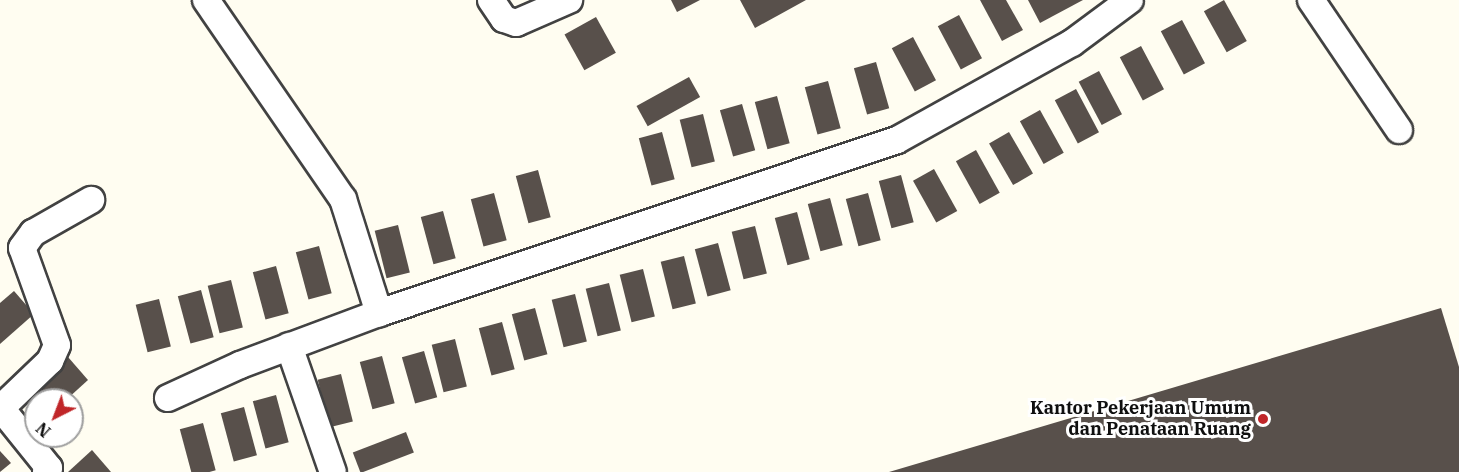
<!DOCTYPE html>
<html>
<head>
<meta charset="utf-8">
<style>
	body { margin:0 }
	#map { position:relative; width:1459px; height:472px; overflow:hidden; background:#fffdf1; font-family:"IBM Plex Serif",serif }
	div>[style] { position:absolute }
	[style*='--x'] { left:calc(var(--x)*1px); top:calc(var(--y)*1px); width:calc(var(--w)*1px); rotate:calc(var(--a)*1deg) }
	.building>* { inset:0; background:#58504b; transform-origin:0 0 }
	.roads { filter:drop-shadow(2px 0 #424242) drop-shadow(-2px 0 #424242) drop-shadow(0 2px #424242) drop-shadow(0 -2px #424242) }
	.minor>* { height:26px; margin:-13px; padding:0 13px; transform-origin:13px; border-radius:13px; background:#fff }
	.dots>* { width:16px; height:16px; translate:-50% -50%; box-sizing:border-box; border:3px solid #fff; border-radius:50% }
	span { translate:-50% -50%; white-space:nowrap; text-align:center; line-height:1.15; -webkit-text-stroke:6px #fff; paint-order:stroke }
	.poi-label { font-size:18px; color:#0f0f0f; font-weight:700 }
	.right { translate:-100% -50%; text-align:right }
	.north { position:absolute; left:24px; top:388px; width:60px; height:60px; box-sizing:border-box; background:#fff; border:2px solid #9f9f9f; border-radius:50%; rotate:222deg; font-size:16px; font-weight:700; line-height:24px; text-align:center; color:#0f0f0f }
	.north::after { content:''; display:block; margin:auto; width:21px; height:27px; background:#c02629; clip-path:polygon(50% 0,100% 100%,50% 72%,0 100%) }
</style>
</head>
<body>
<div id="map">
	<div class="building">
		<i style="clip-path:polygon(671px 0,700px 0,677px 12px)"></i>
		<i style="clip-path:polygon(740px 0,806px 0,755px 28px)"></i>
		<i style="clip-path:polygon(980px 0,1006px 0,1023px 30px,1002px 41px)"></i>
		<i style="clip-path:polygon(1028px 0,1083px 0,1040px 23px)"></i>
		<i style="left:1224px;top:0;width:47px;height:23px;rotate:61deg"></i>
		<i style="left:959px;top:15px;width:49px;height:24px;rotate:62deg"></i>
		<i style="left:596px;top:17px;width:41px;height:36px;rotate:61deg"></i>
		<i style="left:1182px;top:20px;width:49px;height:24px;rotate:62deg"></i>
		<i style="left:913px;top:37px;width:49px;height:24px;rotate:62deg"></i>
		<i style="left:1141px;top:46px;width:49px;height:24px;rotate:62deg"></i>
		<i style="left:876px;top:62px;width:48px;height:23px;rotate:74deg"></i>
		<i style="left:1099px;top:71px;width:49px;height:23px;rotate:62deg"></i>
		<i style="left:689px;top:77px;width:23px;height:60px;rotate:61deg"></i>
		<i style="left:828px;top:81px;width:49px;height:24px;rotate:75deg"></i>
		<i style="left:1076px;top:89px;width:49px;height:24px;rotate:62deg"></i>
		<i style="left:777px;top:96px;width:49px;height:23px;rotate:75deg"></i>
		<i style="left:742px;top:104px;width:48px;height:23px;rotate:74deg"></i>
		<i style="left:1040px;top:110px;width:49px;height:23px;rotate:61deg"></i>
		<i style="left:703px;top:114px;width:49px;height:24px;rotate:76deg"></i>
		<i style="left:662px;top:132px;width:49px;height:24px;rotate:75deg"></i>
		<i style="left:1009px;top:132px;width:48px;height:23px;rotate:60deg"></i>
		<i style="left:976px;top:150px;width:49px;height:23px;rotate:61deg"></i>
		<i style="left:934px;top:169px;width:48px;height:24px;rotate:61deg"></i>
		<i style="left:538px;top:170px;width:49px;height:23px;rotate:75deg"></i>
		<i style="left:901px;top:175px;width:49px;height:23px;rotate:75deg"></i>
		<i style="left:494px;top:193px;width:49px;height:24px;rotate:75deg"></i>
		<i style="left:868px;top:193px;width:49px;height:23px;rotate:75deg"></i>
		<i style="left:830px;top:198px;width:49px;height:23px;rotate:75deg"></i>
		<i style="left:443px;top:211px;width:49px;height:23px;rotate:75deg"></i>
		<i style="left:797px;top:212px;width:49px;height:23px;rotate:75deg"></i>
		<i style="left:398px;top:225px;width:49px;height:24px;rotate:76deg"></i>
		<i style="left:755px;top:226px;width:49px;height:24px;rotate:76deg"></i>
		<i style="left:718px;top:243px;width:49px;height:24px;rotate:75deg"></i>
		<i style="left:319px;top:246px;width:49px;height:24px;rotate:75deg"></i>
		<i style="left:684px;top:256px;width:49px;height:24px;rotate:76deg"></i>
		<i style="left:276px;top:266px;width:49px;height:24px;rotate:75deg"></i>
		<i style="left:643px;top:269px;width:49px;height:24px;rotate:76deg"></i>
		<i style="left:231px;top:280px;width:49px;height:24px;rotate:76deg"></i>
		<i style="left:609px;top:283px;width:49px;height:24px;rotate:76deg"></i>
		<i style="left:201px;top:290px;width:49px;height:24px;rotate:75deg"></i>
		<i style="clip-path:polygon(14px 291px,34px 314px,0 344px,0 303px)"></i>
		<i style="left:575px;top:294px;width:49px;height:24px;rotate:76deg"></i>
		<i style="left:159px;top:299px;width:49px;height:24px;rotate:76deg"></i>
		<i style="left:535px;top:308px;width:48px;height:24px;rotate:75deg"></i>
		<i style="clip-path:polygon(1441px 308px,1459px 367px,1459px 472px,889px 472px)"></i>
		<i style="left:502px;top:322px;width:49px;height:24px;rotate:75deg"></i>
		<i style="left:455px;top:339px;width:49px;height:24px;rotate:76deg"></i>
		<i style="left:424px;top:351px;width:48px;height:23px;rotate:74deg"></i>
		<i style="left:382px;top:356px;width:49px;height:23px;rotate:75deg"></i>
		<i style="clip-path:polygon(68px 357px,88px 380px,66px 400px,45px 400px,34px 388px)"></i>
		<i style="left:341px;top:374px;width:49px;height:24px;rotate:76deg"></i>
		<i style="left:276px;top:395px;width:49px;height:24px;rotate:75deg"></i>
		<i style="left:244px;top:407px;width:50px;height:24px;rotate:75deg"></i>
		<i style="left:203px;top:423px;width:49px;height:24px;rotate:75deg"></i>
		<i style="left:406px;top:432px;width:22px;height:57px;rotate:69deg"></i>
		<i style="clip-path:polygon(92px 450px,111px 472px,68px 472px)"></i>
		<i style="clip-path:polygon(0 451px,11px 463px,0 472px)"></i>
	</div>
	<div class="roads">
		<div class="minor">
			<i style="--x:206;--y:0;--w:242;--a:55.5"></i>
			<i style="--x:343;--y:199;--w:120;--a:72.5"></i>
			<i style="--x:491;--y:0;--w:23;--a:56"></i>
			<i style="--x:504;--y:19;--w:13;--a:18"></i>
			<i style="--x:516;--y:23;--w:58;--a:-23.5"></i>
			<i style="--x:1311;--y:0;--w:157;--a:55.9"></i>
			<i style="--x:289;--y:346;--w:133;--a:70.8"></i>
			<i style="--x:168;--y:398;--w:79;--a:-24.6"></i>
			<i style="--x:240;--y:365;--w:148;--a:-20.5"></i>
			<i style="--x:379;--y:313;--w:546;--a:-18.47"></i>
			<i style="--x:897;--y:140;--w:200;--a:-29"></i>
			<i style="--x:1072;--y:43;--w:72;--a:-36.6"></i>
			<i style="--x:0;--y:407;--w:78;--a:51.2"></i>
			<i style="--x:49;--y:468;--w:5;--a:127"></i>
			<i style="--x:1;--y:408;--w:68;--a:-43.8"></i>
			<i style="--x:50;--y:361;--w:17;--a:-66"></i>
			<i style="--x:57;--y:345;--w:103;--a:-109.8"></i>
			<i style="--x:22;--y:248;--w:19;--a:-54"></i>
			<i style="--x:33;--y:233;--w:67;--a:-29.6"></i>
		</div>
	</div>
	<div class="dots">
		<i style="left:1263px;top:419px;background:#c02629"></i>
	</div>
	<div class="poi-label">
		<span class="right" style="left:1251px;top:419px">Kantor Pekerjaan Umum<br>dan Penataan Ruang</span>
	</div>
	<div class="north">N</div>
</div>
</body>
</html>
